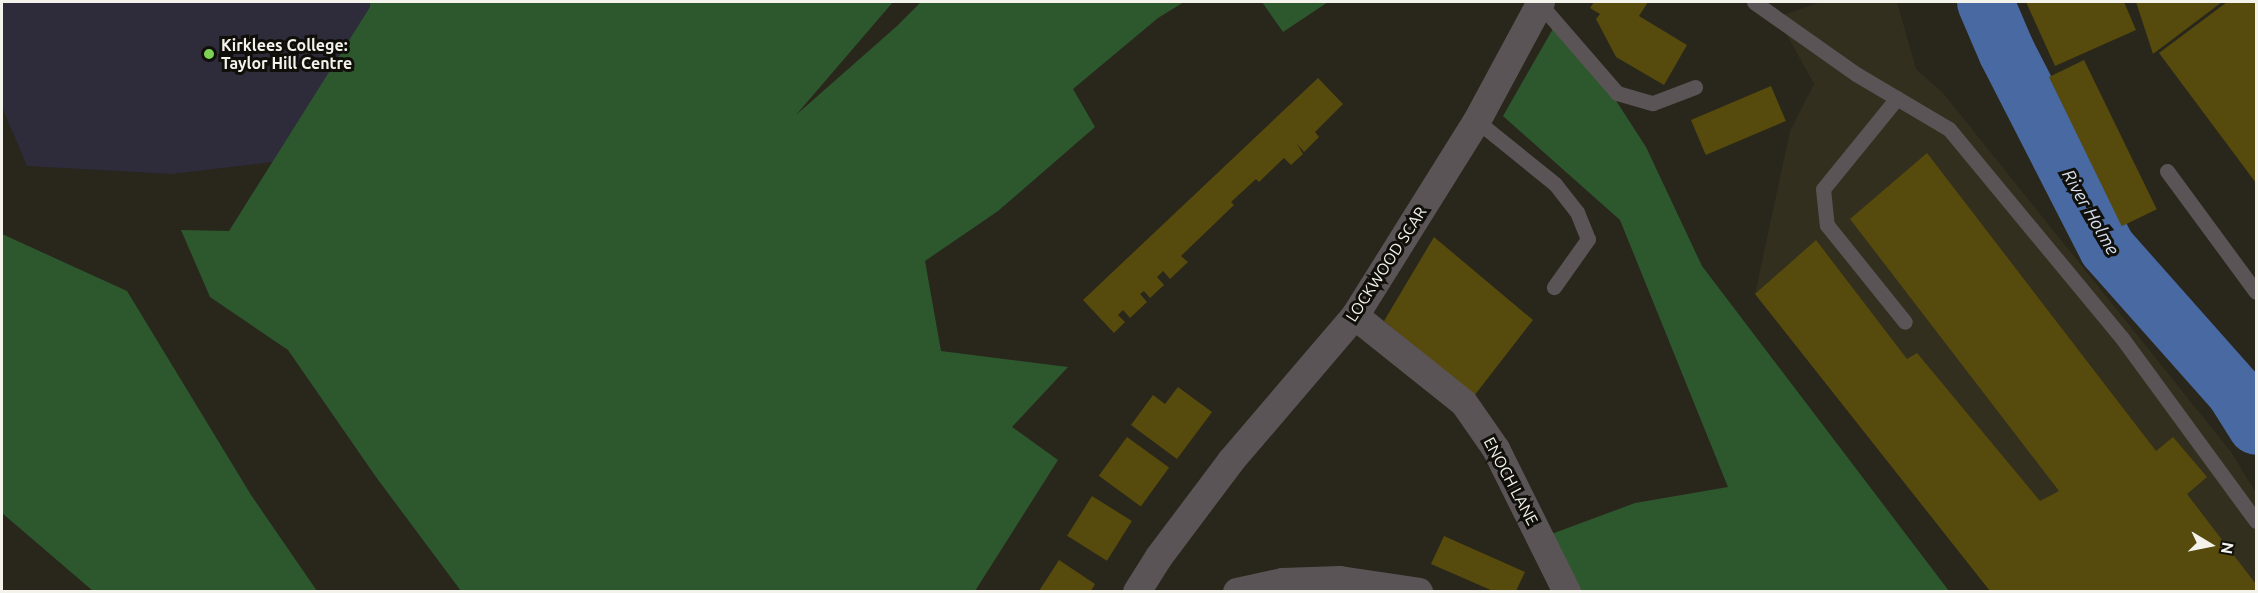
<!DOCTYPE html>
<html>
<head>
<meta charset="utf-8">
<style>
	body { margin:0 }
	#map { position:relative; width:2258px; height:593px; overflow:hidden; background:#29261b; font-family:Ubuntu,sans-serif }
	div>[style] { position:absolute }
	[style*='--x'] { left:calc(var(--x)*1px); top:calc(var(--y)*1px); width:calc(var(--w)*1px); rotate:calc(var(--a)*1deg) }
	.built>* { inset:0; background:#332f1e }
	.education>* { inset:0; background:#2e2b3b }
	.green>* { inset:0; background:#2d582e }
	.river>* { height:57px; margin:-28.5px; padding:0 28.5px; transform-origin:28.5px; border-radius:28.5px; background:#4969a2 }
	.building>* { inset:0; background:#564a0c; transform-origin:0 0 }
	.service>* { height:15px; margin:-7.5px; padding:0 7.5px; transform-origin:7.5px; border-radius:7.5px; background:#5b5456 }
	.minor>* { height:28px; margin:-14px; padding:0 14px; transform-origin:14px; border-radius:14px; background:#5b5456 }
	.dots>* { width:16px; height:16px; translate:-50% -50%; box-sizing:border-box; border:3px solid #100f0a; border-radius:50% }
	span { translate:-50% -50%; white-space:nowrap; text-align:center; line-height:1.15; -webkit-text-stroke:6px #100f0a; paint-order:stroke }
	.poi-label { font-size:16px; color:#f3f2eb; font-weight:700 }
	.left { translate:0 -50%; text-align:left }
	.street-label { font-size:16px; color:#f3f2eb }
	.water-label { font-size:18px; color:#d6e0f1; font-style:italic }
	.frame { position:absolute; inset:0; border:3px solid #f3f2eb; pointer-events:none }
	.north { position:absolute; left:2180px; top:515px; width:60px; height:60px; -webkit-text-stroke:4px #100f0a; paint-order:stroke; rotate:100deg; font-size:16px; font-weight:700; line-height:24px; text-align:center; color:#f3f2eb }
	.north::after { content:''; display:block; margin:auto; width:21px; height:27px; background:#f3f2eb; clip-path:polygon(50% 0,100% 100%,50% 72%,0 100%) }
</style>
</head>
<body>
<div id="map">
	<div class="built">
		<i style="clip-path:polygon(1821px 2px,1897px 2px,1916px 69px,1943px 93px,2231px 452px,2256px 493px,2256px 591px,1990px 591px,1755px 294px,1790px 131px,1814px 84px,1777px 17px)"></i>
	</div>
	<div class="education">
		<i style="clip-path:polygon(2px 2px,438px 2px,376px 150px,172px 174px,27px 166px,2px 107px)"></i>
	</div>
	<div class="green">
		<i style="clip-path:polygon(370px 2px,893px 2px,796px 115px,897px 26px,921px 2px,1184px 2px,1158px 18px,1073px 89px,1095px 127px,998px 211px,925px 261px,941px 351px,1068px 367px,1012px 427px,1058px 460px,975px 591px,461px 591px,376px 477px,288px 350px,210px 297px,181px 230px,229px 231px,370px 7px)"></i>
		<i style="clip-path:polygon(1262px 2px,1328px 2px,1283px 32px)"></i>
		<i style="clip-path:polygon(1554px 27px,1602px 79px,1646px 147px,1702px 266px,1949px 591px,1578px 591px,1546px 536px,1635px 503px,1728px 487px,1620px 220px,1503px 116px)"></i>
		<i style="clip-path:polygon(2px 234px,127px 291px,251px 495px,317px 591px,93px 591px,2px 513px)"></i>
	</div>
	<div class="river">
		<i style="--x:1985;--y:2;--w:53;--a:66.8"></i>
		<i style="--x:2006;--y:51;--w:221;--a:62.9"></i>
		<i style="--x:2107;--y:248;--w:191;--a:48.4"></i>
		<i style="--x:2234;--y:391;--w:41;--a:57.8"></i>
	</div>
	<div class="building">
		<i style="clip-path:polygon(1594px 2px,1648px 2px,1639px 16px,1687px 45px,1664px 85px,1616px 57px,1596px 19px,1600px 14px,1590px 8px)"></i>
		<i style="clip-path:polygon(2026px 2px,2124px 2px,2136px 30px,2055px 66px)"></i>
		<i style="clip-path:polygon(2136px 2px,2222px 2px,2153px 54px)"></i>
		<i style="clip-path:polygon(2227px 2px,2256px 2px,2256px 183px,2159px 53px)"></i>
		<i style="left:2084px;top:60px;width:166px;height:39px;rotate:64deg"></i>
		<i style="clip-path:polygon(1318px 78px,1343px 104px,1315px 132px,1319px 137px,1304px 152px,1297px 144px,1303px 154px,1291px 165px,1284px 158px,1259px 182px,1256px 179px,1231px 202px,1234px 205px,1181px 256px,1188px 262px,1170px 279px,1163px 271px,1157px 277px,1164px 285px,1150px 298px,1144px 291px,1140px 294px,1147px 302px,1130px 318px,1123px 310px,1118px 315px,1125px 322px,1114px 333px,1083px 300px)"></i>
		<i style="left:1771px;top:86px;width:38px;height:87px;rotate:67deg"></i>
		<i style="clip-path:polygon(1927px 153px,2156px 451px,2173px 437px,2207px 477px,2187px 494px,2255px 583px,2256px 591px,1990px 591px,1755px 294px,1816px 240px,1907px 359px,1917px 353px,2040px 501px,2059px 491px,1850px 219px)"></i>
		<i style="clip-path:polygon(1434px 237px,1533px 320px,1474px 396px,1384px 321px)"></i>
		<i style="clip-path:polygon(1178px 387px,1212px 412px,1177px 459px,1131px 425px,1153px 395px,1165px 404px)"></i>
		<i style="left:1127px;top:437px;width:52px;height:48px;rotate:36deg"></i>
		<i style="left:1092px;top:496px;width:47px;height:47px;rotate:32deg"></i>
		<i style="clip-path:polygon(1444px 536px,1525px 572px,1516px 591px,1493px 591px,1431px 564px)"></i>
		<i style="clip-path:polygon(1059px 560px,1095px 584px,1091px 591px,1039px 591px)"></i>
	</div>
	<div class="service">
		<i style="--x:1754;--y:2;--w:125;--a:35.2"></i>
		<i style="--x:1856;--y:74;--w:108;--a:30.6"></i>
		<i style="--x:1949;--y:129;--w:271;--a:50.4"></i>
		<i style="--x:2122;--y:338;--w:227;--a:53.8"></i>
		<i style="--x:1540;--y:4;--w:118;--a:49.1"></i>
		<i style="--x:1617;--y:93;--w:37;--a:16"></i>
		<i style="--x:1653;--y:103;--w:45;--a:-20.9"></i>
		<i style="--x:1897;--y:98;--w:117;--a:129.1"></i>
		<i style="--x:1823;--y:189;--w:36;--a:84"></i>
		<i style="--x:1827;--y:225;--w:124;--a:51.2"></i>
		<i style="--x:1477;--y:121;--w:100;--a:38.9"></i>
		<i style="--x:1555;--y:184;--w:36;--a:52"></i>
		<i style="--x:1577;--y:212;--w:29;--a:68"></i>
		<i style="--x:1588;--y:239;--w:59;--a:125.3"></i>
		<i style="--x:2167;--y:171;--w:150;--a:53.7"></i>
	</div>
	<div class="minor">
		<i style="--x:1355;--y:316;--w:139;--a:38.6"></i>
		<i style="--x:1464;--y:403;--w:56;--a:55.2"></i>
		<i style="--x:1496;--y:449;--w:160;--a:63.6"></i>
		<i style="--x:1137;--y:592;--w:41;--a:-57.8"></i>
		<i style="--x:1159;--y:557;--w:120;--a:-53.1"></i>
		<i style="--x:1231;--y:461;--w:191;--a:-49.5"></i>
		<i style="--x:1355;--y:316;--w:230;--a:-58"></i>
		<i style="--x:1477;--y:121;--w:135;--a:-61.7"></i>
		<i style="--x:1237;--y:592;--w:47;--a:-12.3"></i>
		<i style="--x:1283;--y:582;--w:57;--a:-2"></i>
		<i style="--x:1340;--y:580;--w:80;--a:8.6"></i>
	</div>
	<div class="dots">
		<i style="left:209px;top:54px;background:#7dd154"></i>
	</div>
	<div class="poi-label">
		<span class="left" style="left:221px;top:54px">Kirklees College:<br>Taylor Hill Centre</span>
	</div>
	<div class="street-label">
		<span style="left:1386px;top:264px;rotate:-57deg">LOCKWOOD SCAR</span>
		<span style="left:1511px;top:481px;rotate:62deg">ENOCH LANE</span>
	</div>
	<div class="water-label">
		<span style="left:2091px;top:212px;rotate:60deg">River Holme</span>
	</div>
	<div class="frame"></div>
	<div class="north">N</div>
</div>
</body>
</html>
